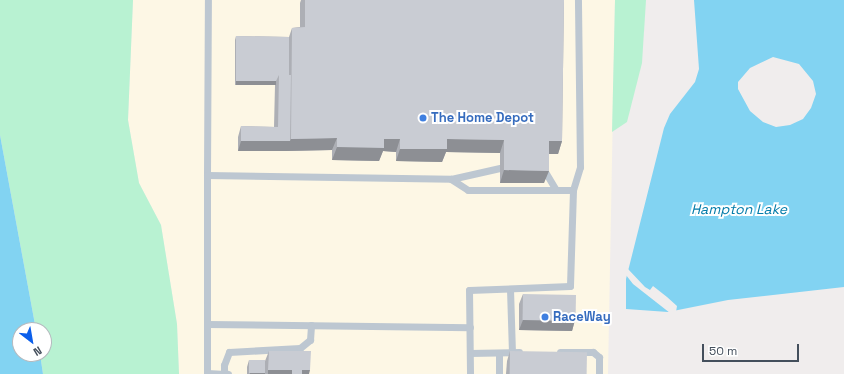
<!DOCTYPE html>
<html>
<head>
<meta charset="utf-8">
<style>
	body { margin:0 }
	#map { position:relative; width:844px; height:374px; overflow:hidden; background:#f0eded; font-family:"Space Grotesk",sans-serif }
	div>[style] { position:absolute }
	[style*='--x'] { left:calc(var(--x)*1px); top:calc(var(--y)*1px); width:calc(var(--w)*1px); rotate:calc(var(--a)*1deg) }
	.commercial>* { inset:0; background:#fdf7e5 }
	.green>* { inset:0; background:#b8f2d2 }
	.water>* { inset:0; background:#82d3f2 }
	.pier>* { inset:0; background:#f0eded }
	.service>* { height:7px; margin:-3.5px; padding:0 3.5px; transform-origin:3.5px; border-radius:3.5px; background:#bdc7d1 }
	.wall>* { inset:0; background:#adafb5 }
	.shaded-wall>* { inset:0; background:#8d8f94; transform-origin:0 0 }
	.building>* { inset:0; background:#c9ccd3; transform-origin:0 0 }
	.dots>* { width:11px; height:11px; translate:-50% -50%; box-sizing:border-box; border:2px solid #fff; border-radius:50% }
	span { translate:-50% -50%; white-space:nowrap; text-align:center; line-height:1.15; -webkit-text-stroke:4px #fff; paint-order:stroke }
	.shop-label { font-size:13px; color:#366cbe; font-weight:700 }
	.left { translate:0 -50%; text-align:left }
	.water-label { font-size:14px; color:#037ba9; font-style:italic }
	.north { position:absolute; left:12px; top:322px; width:40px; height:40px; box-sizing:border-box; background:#fff; border:1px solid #b4b9be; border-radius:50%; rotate:149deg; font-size:11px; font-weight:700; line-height:16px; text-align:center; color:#444f5c }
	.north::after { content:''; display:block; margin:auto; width:14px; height:18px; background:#0c5feb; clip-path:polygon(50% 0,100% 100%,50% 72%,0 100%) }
	.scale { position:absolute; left:702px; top:344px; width:97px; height:18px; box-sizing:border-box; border:2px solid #444f5c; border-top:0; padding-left:5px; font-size:12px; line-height:14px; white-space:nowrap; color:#444f5c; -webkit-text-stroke:3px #fff; paint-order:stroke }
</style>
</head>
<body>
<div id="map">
	<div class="commercial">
		<i style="clip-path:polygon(615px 0,608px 374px,179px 374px,177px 324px,161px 225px,139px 183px,128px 120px,133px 0)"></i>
	</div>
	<div class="green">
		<i style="clip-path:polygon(0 0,133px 0,128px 120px,139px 183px,161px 225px,177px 324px,179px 374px,43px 374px,40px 354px,44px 354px,44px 330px,36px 330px,0 135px)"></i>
		<i style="clip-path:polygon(615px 0,646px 0,642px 63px,627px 122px,612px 132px)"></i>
	</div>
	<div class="water">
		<i style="clip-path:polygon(evenodd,694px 0,844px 0,844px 287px,728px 300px,668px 312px,626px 309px,626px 279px,664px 128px,670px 114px,695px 82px,699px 69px,694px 0,773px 57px,799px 64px,813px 81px,816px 94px,811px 108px,803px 119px,790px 125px,776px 127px,763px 122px,750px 111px,738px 89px,738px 82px,750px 68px,773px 57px)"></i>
		<i style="clip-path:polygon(0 135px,36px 330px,20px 330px,20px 354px,40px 354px,43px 374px,0 374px)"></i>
	</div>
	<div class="pier">
		<i style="clip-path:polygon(628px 269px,645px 287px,650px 290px,653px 286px,667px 297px,677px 306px,676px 312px,670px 313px,633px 284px,626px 275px)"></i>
	</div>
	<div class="service">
		<i style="--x:544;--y:170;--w:23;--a:59"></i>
		<i style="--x:207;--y:175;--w:175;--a:-89.7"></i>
		<i style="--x:451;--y:179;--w:50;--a:-12.7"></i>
		<i style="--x:573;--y:190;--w:24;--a:-73"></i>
		<i style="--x:580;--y:167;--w:167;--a:-90.7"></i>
		<i style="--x:510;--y:289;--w:63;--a:88.2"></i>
		<i style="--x:207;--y:324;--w:263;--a:0.7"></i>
		<i style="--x:560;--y:352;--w:33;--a:0"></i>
		<i style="--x:593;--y:352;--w:8;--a:40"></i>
		<i style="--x:599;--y:357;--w:17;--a:90"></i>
		<i style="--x:470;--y:353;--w:49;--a:-1.2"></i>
		<i style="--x:499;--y:353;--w:21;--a:90"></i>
		<i style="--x:207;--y:373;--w:18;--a:3"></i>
		<i style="--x:207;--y:374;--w:199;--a:-90"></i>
		<i style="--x:207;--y:175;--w:244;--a:0.9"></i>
		<i style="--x:451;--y:179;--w:20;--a:33"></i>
		<i style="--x:468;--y:190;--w:105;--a:0"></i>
		<i style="--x:573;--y:190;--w:96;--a:91.8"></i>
		<i style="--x:570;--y:286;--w:101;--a:177.7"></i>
		<i style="--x:469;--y:290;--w:84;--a:89.3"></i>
		<i style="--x:228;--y:374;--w:4;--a:-166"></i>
		<i style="--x:224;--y:373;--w:8;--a:-90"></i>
		<i style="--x:224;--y:365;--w:14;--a:-69"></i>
		<i style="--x:229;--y:352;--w:71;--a:-3.2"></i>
		<i style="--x:300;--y:348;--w:13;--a:-39"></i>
		<i style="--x:310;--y:340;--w:15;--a:-86"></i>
	</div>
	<div class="wall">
		<i style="clip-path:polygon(301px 0,564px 0,562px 141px,558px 154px,549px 154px,544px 183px,500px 183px,500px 153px,446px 152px,442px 162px,396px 161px,396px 152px,383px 151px,379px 161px,332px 160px,332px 150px,286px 151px,238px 151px,238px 137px,241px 126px,274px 127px,275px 85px,235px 85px,235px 40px,236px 36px,289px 37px,292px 28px,300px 27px,300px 3px)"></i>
		<i style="clip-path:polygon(523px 294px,575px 320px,572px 331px,519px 330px,519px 304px)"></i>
		<i style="clip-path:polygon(269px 351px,309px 374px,265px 374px,265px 373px,264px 374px,247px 374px,247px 367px,249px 360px,265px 361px)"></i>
		<i style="clip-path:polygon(510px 351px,586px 374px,506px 374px,507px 361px)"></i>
	</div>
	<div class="shaded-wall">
		<i style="left:236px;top:81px;width:40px;height:4px"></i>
		<i style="clip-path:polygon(337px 138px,332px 150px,286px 151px,238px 151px,241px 141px,290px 141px,291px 139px)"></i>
		<i style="clip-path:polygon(384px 139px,400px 139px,396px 152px,383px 151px,379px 161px,332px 160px,337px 147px)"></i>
		<i style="clip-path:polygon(447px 139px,504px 140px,500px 153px,446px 152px,442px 162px,396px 161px,400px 149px)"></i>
		<i style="clip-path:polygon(549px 141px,562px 141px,558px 154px,544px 154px)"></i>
		<i style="clip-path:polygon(504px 170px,549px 171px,544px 183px,500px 183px)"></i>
		<i style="clip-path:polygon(523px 320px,575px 320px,572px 331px,519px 330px)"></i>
		<i style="left:268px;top:370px;width:24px;height:4px"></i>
		<i style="clip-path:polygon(302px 370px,310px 370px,309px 374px,301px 374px)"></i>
		<i style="left:250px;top:373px;width:15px;height:1px"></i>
	</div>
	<div class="building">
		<i style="clip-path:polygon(305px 0,564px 0,562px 141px,549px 141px,549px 171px,504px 170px,504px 140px,447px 139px,447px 149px,400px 149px,400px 139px,384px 139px,384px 148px,337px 147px,337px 138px,291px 139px,292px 28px,305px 27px)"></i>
		<i style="clip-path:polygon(236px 36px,289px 37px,289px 75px,279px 75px,276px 81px,236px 81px)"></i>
		<i style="clip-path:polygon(279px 75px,291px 75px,290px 141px,241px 141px,241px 126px,278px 127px)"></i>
		<i style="left:523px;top:294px;width:53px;height:26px;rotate:1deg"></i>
		<i style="clip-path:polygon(269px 351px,311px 351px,310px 370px,302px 370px,302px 374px,292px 374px,292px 370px,268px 370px)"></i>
		<i style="left:510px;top:351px;width:77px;height:23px;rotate:1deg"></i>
		<i style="left:249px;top:360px;width:16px;height:13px"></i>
	</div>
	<div class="dots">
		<i style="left:423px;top:118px;background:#3f7fe0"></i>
		<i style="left:545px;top:317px;background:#3f7fe0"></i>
	</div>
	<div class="shop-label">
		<span class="left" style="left:431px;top:118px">The Home Depot</span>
		<span class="left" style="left:553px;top:317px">RaceWay</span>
	</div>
	<div class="water-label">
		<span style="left:739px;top:209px">Hampton Lake</span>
	</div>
	<div class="north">N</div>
	<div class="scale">50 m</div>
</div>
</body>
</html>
